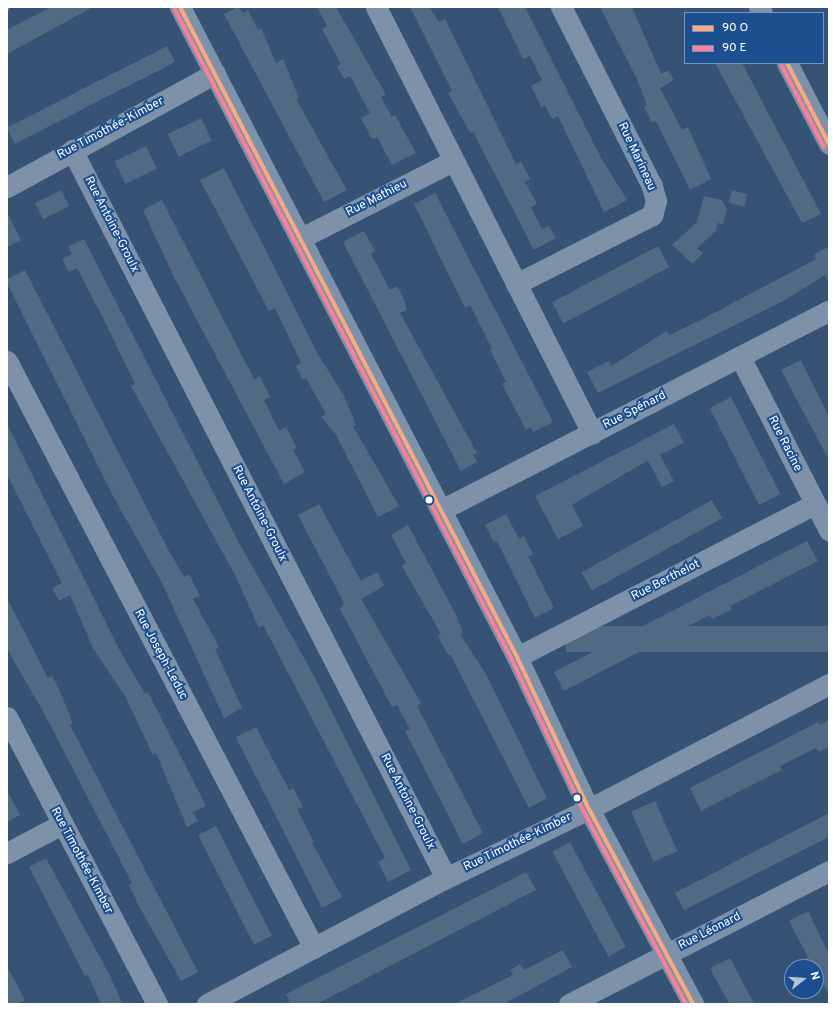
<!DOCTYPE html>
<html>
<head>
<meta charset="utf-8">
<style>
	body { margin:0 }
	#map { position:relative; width:836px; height:1011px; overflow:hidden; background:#365274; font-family:Overpass,sans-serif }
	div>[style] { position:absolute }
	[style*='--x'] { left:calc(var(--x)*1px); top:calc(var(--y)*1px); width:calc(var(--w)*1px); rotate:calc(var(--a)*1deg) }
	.building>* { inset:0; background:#526984; transform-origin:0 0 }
	.path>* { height:2.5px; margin-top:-1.25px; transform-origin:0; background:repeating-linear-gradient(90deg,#7d92a8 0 2px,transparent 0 5px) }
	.minor>* { height:21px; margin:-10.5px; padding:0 10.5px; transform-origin:10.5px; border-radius:10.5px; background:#7d92a8 }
	.bus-1>* { height:4px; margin:-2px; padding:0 2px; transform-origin:2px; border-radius:2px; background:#ffa980 }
	.bus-2>* { height:4px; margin:-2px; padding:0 2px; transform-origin:2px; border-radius:2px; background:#ff8098 }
	.dots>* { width:11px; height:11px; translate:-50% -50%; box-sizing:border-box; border:2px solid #1b4f8f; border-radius:50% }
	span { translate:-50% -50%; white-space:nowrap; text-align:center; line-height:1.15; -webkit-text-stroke:4px #1b4f8f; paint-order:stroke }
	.street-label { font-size:12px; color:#fff }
	.frame { position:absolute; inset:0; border:8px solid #fff; pointer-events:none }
	.legend { position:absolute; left:684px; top:12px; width:140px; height:52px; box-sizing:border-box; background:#1b4f8f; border:1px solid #7695bc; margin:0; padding:5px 7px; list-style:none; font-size:12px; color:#fff }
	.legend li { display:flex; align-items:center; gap:8px; height:20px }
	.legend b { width:20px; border:1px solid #7695bc }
	.north { position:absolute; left:784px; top:959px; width:40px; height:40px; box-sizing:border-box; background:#1b4f8f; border:1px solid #7695bc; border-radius:50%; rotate:73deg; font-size:11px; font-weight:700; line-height:16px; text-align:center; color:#fff }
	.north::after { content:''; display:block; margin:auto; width:14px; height:18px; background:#b9c2ce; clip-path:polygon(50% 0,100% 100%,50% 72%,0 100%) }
</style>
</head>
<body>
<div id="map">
	<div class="building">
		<i style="clip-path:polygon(51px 7px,93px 7px,7px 54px,7px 30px)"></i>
		<i style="clip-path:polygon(238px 7px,243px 13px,248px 10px,258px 30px,261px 28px,276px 63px,283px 59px,299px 98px,296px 99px,347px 190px,324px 202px,224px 14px)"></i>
		<i style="clip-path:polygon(317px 7px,336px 7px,386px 95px,381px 97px,392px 117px,395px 115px,416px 153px,392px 165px,377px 137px,372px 139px,361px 118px,370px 113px,350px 76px,344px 79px,337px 66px,341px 64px,322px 29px,327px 26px)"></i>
		<i style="clip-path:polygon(410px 7px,429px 7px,439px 22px,445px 19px,516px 164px,521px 161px,530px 179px,525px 182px,537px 204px,531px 207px,542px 229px,549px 226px,556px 238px,534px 250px,473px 132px,470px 133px,448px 93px,452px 91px)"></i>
		<i style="clip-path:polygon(498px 7px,525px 7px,600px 156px,627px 200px,604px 212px,558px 116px,552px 119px,545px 105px,541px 107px,531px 86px,542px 80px,530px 56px,523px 59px)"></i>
		<i style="clip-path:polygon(600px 7px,632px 7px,661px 74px,668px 70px,674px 80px,660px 88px,682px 130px,688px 127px,711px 179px,690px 190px,656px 121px,652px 123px,644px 107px,647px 105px,635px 75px)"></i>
		<i style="left:167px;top:46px;width:18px;height:180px;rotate:63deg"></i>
		<i style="clip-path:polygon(715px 63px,742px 63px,821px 214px,802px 223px)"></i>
		<i style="left:201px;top:118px;width:25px;height:37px;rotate:64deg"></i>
		<i style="left:146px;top:146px;width:25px;height:35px;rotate:64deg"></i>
		<i style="clip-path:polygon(224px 168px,318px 354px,344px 396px,356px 425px,353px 426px,399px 506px,378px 517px,336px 435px,321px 417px,326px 414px,306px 378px,303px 380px,296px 366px,301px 363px,275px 308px,269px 311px,200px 180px)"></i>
		<i style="left:61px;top:190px;width:18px;height:29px;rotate:63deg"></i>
		<i style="left:732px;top:190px;width:16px;height:13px;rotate:15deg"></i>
		<i style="clip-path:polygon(435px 193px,553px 422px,533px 432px,531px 427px,526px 430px,502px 384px,506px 382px,490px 350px,492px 349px,470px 305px,465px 308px,414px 204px)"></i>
		<i style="clip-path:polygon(704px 196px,722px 200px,727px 209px,723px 224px,718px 223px,716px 231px,697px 248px,703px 253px,693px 264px,672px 245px,697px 222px)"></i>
		<i style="clip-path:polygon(162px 200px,254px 379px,260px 376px,270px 397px,264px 400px,279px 431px,286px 427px,297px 448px,293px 450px,305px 472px,284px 484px,172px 273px,143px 210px)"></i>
		<i style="clip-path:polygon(7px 212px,21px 240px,7px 247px)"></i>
		<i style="clip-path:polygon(364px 231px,375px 251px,371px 254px,390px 290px,397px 286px,404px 299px,407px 310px,400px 313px,477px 453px,473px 455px,477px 462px,461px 471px,343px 242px)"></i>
		<i style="clip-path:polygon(84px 239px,238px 541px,313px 674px,411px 870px,388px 882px,378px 862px,385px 858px,263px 625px,259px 628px,235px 575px,131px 386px,135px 384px,104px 320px,77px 268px,69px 272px,62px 259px,72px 254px,68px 247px)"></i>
		<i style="left:658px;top:246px;width:24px;height:120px;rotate:62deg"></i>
		<i style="clip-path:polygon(829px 247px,829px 282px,825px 275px,785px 300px,598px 393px,587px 372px,609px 361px,611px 366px,667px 331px,669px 335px,701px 320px,816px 259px,814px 254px)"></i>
		<i style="clip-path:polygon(25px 270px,170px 553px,184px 577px,189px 574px,200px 596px,193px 599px,219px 647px,215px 649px,242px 708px,224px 718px,162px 583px,113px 496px,7px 283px,7px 279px)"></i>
		<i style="clip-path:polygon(801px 360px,829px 417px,829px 460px,781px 370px)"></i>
		<i style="left:731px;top:397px;width:109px;height:24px;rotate:63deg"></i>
		<i style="clip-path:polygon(7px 424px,119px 649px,145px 694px,148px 692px,206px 806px,193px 812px,198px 821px,187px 827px,156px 753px,153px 755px,125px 696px,93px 648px,70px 595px,59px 601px,52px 588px,62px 583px,7px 475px)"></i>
		<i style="clip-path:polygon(674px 424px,684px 443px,660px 455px,674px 481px,662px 487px,648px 461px,633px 469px,572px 505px,583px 526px,558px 539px,535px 496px)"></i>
		<i style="left:712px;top:500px;width:21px;height:149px;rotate:61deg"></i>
		<i style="clip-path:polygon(319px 504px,361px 581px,377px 572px,384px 586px,361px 599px,421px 703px,417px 706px,483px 833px,463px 844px,405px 731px,410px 729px,397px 705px,392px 707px,340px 609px,344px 603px,298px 515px)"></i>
		<i style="clip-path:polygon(506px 514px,519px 539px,524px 536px,533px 554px,528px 556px,554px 608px,535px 618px,497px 541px,494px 542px,485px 525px)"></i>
		<i style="clip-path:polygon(408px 525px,455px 613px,463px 632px,460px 634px,486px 674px,547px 798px,529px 808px,450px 654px,448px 655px,438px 636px,441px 634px,402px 566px,406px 563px,391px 535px)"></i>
		<i style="clip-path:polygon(807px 541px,818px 561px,730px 606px,732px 609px,712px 619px,710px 615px,564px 691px,554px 672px)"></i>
		<i style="clip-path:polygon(7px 598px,48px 678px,52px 676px,59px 689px,73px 723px,70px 725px,198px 972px,181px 981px,140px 908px,129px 885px,132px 883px,44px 713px,11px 656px,7px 648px)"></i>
		<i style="left:829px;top:626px;width:26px;height:263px;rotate:90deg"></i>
		<i style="clip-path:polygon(829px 720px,829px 747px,819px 752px,816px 748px,780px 766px,782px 770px,701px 811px,690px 788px,818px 722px,820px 725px)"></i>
		<i style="clip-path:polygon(256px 727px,289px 790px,293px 788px,303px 807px,297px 809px,314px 842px,312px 843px,342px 897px,322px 908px,236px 737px)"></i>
		<i style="clip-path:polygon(7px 790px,20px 815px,7px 822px)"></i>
		<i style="left:655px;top:801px;width:55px;height:26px;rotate:66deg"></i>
		<i style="clip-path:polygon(829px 813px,829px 837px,684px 910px,675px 893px)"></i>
		<i style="left:216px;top:826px;width:123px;height:20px;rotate:63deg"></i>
		<i style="left:570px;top:842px;width:119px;height:20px;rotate:62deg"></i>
		<i style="clip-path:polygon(46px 858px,107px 970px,123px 1004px,101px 1004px,88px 975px,85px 976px,29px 867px)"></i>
		<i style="clip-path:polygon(526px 872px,536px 890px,317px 1004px,291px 1004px,286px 994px)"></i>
		<i style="clip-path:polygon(808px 911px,829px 954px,829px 996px,816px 967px,790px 967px,808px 957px,789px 921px)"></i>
		<i style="clip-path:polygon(563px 950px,572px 967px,504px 1004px,454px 1004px,513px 975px,510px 970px,520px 964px,524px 970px)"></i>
		<i style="clip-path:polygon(730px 958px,749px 994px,755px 1004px,730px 1004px,722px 991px,710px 968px)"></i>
		<i style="clip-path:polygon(7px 966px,25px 1000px,17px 1004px,7px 1004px)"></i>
	</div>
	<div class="path">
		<i style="--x:7;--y:8;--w:3;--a:-18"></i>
	</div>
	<div class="minor">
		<i style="--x:180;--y:7;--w:732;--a:62.59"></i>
		<i style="--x:517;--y:657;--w:168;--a:64.7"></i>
		<i style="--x:589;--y:809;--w:221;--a:61.9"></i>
		<i style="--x:376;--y:7;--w:478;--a:63.1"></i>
		<i style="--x:759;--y:7;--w:7;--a:63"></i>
		<i style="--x:787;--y:63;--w:91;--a:62.6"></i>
		<i style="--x:72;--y:150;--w:818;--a:62.81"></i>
		<i style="--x:7;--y:187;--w:237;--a:-28.7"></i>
		<i style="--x:301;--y:238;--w:170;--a:-26.9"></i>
		<i style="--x:516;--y:284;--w:153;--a:-26.9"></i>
		<i style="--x:652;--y:215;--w:15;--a:-74"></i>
		<i style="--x:656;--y:201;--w:16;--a:-105"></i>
		<i style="--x:652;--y:186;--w:201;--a:-116.9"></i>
		<i style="--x:740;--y:357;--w:195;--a:62.8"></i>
		<i style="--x:7;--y:361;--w:662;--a:62.39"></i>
		<i style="--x:441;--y:510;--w:436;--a:-27.2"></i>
		<i style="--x:517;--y:657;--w:335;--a:-27.2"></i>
		<i style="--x:7;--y:717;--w:324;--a:62.4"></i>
		<i style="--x:7;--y:853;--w:62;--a:-27.8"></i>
		<i style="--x:207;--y:1004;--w:270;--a:-27.8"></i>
		<i style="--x:446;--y:878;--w:159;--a:-25.8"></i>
		<i style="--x:589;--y:809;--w:271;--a:-27.5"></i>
		<i style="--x:569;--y:1004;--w:292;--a:-27.1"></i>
	</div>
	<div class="bus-1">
		<i style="--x:180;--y:7;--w:732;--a:62.59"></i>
		<i style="--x:517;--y:657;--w:168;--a:64.7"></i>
		<i style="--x:589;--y:809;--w:221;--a:61.9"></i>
		<i style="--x:787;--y:63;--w:91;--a:62.6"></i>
	</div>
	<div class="bus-2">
		<i style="--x:175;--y:10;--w:732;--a:62.59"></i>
		<i style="--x:512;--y:660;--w:168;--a:64.7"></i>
		<i style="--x:584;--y:812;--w:217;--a:62"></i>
		<i style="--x:782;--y:66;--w:91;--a:62.6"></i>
	</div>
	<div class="dots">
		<i style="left:429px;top:500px;background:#fff"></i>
		<i style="left:577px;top:798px;background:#fff"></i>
	</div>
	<div class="street-label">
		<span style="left:111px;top:129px;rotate:-28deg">Rue Timothée-Kimber</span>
		<span style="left:636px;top:157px;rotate:65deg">Rue Marineau</span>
		<span style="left:377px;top:199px;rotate:-27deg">Rue Mathieu</span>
		<span style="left:111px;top:225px;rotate:63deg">Rue Antoine-Groulx</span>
		<span style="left:635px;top:411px;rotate:-27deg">Rue Spénard</span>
		<span style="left:784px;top:444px;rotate:63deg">Rue Racine</span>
		<span style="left:259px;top:514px;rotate:63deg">Rue Antoine-Groulx</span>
		<span style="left:666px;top:581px;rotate:-27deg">Rue Berthelot</span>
		<span style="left:160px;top:655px;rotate:62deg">Rue Joseph-Leduc</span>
		<span style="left:407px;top:802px;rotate:63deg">Rue Antoine-Groulx</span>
		<span style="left:518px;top:843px;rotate:-26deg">Rue Timothée-Kimber</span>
		<span style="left:81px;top:861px;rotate:62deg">Rue Timothée-Kimber</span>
		<span style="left:710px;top:932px;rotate:-27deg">Rue Léonard</span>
	</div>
	<div class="frame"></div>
	<ul class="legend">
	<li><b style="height:5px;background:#ffa980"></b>90 O</li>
	<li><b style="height:5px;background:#ff8098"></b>90 E</li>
	</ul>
	<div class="north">N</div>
</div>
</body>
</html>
